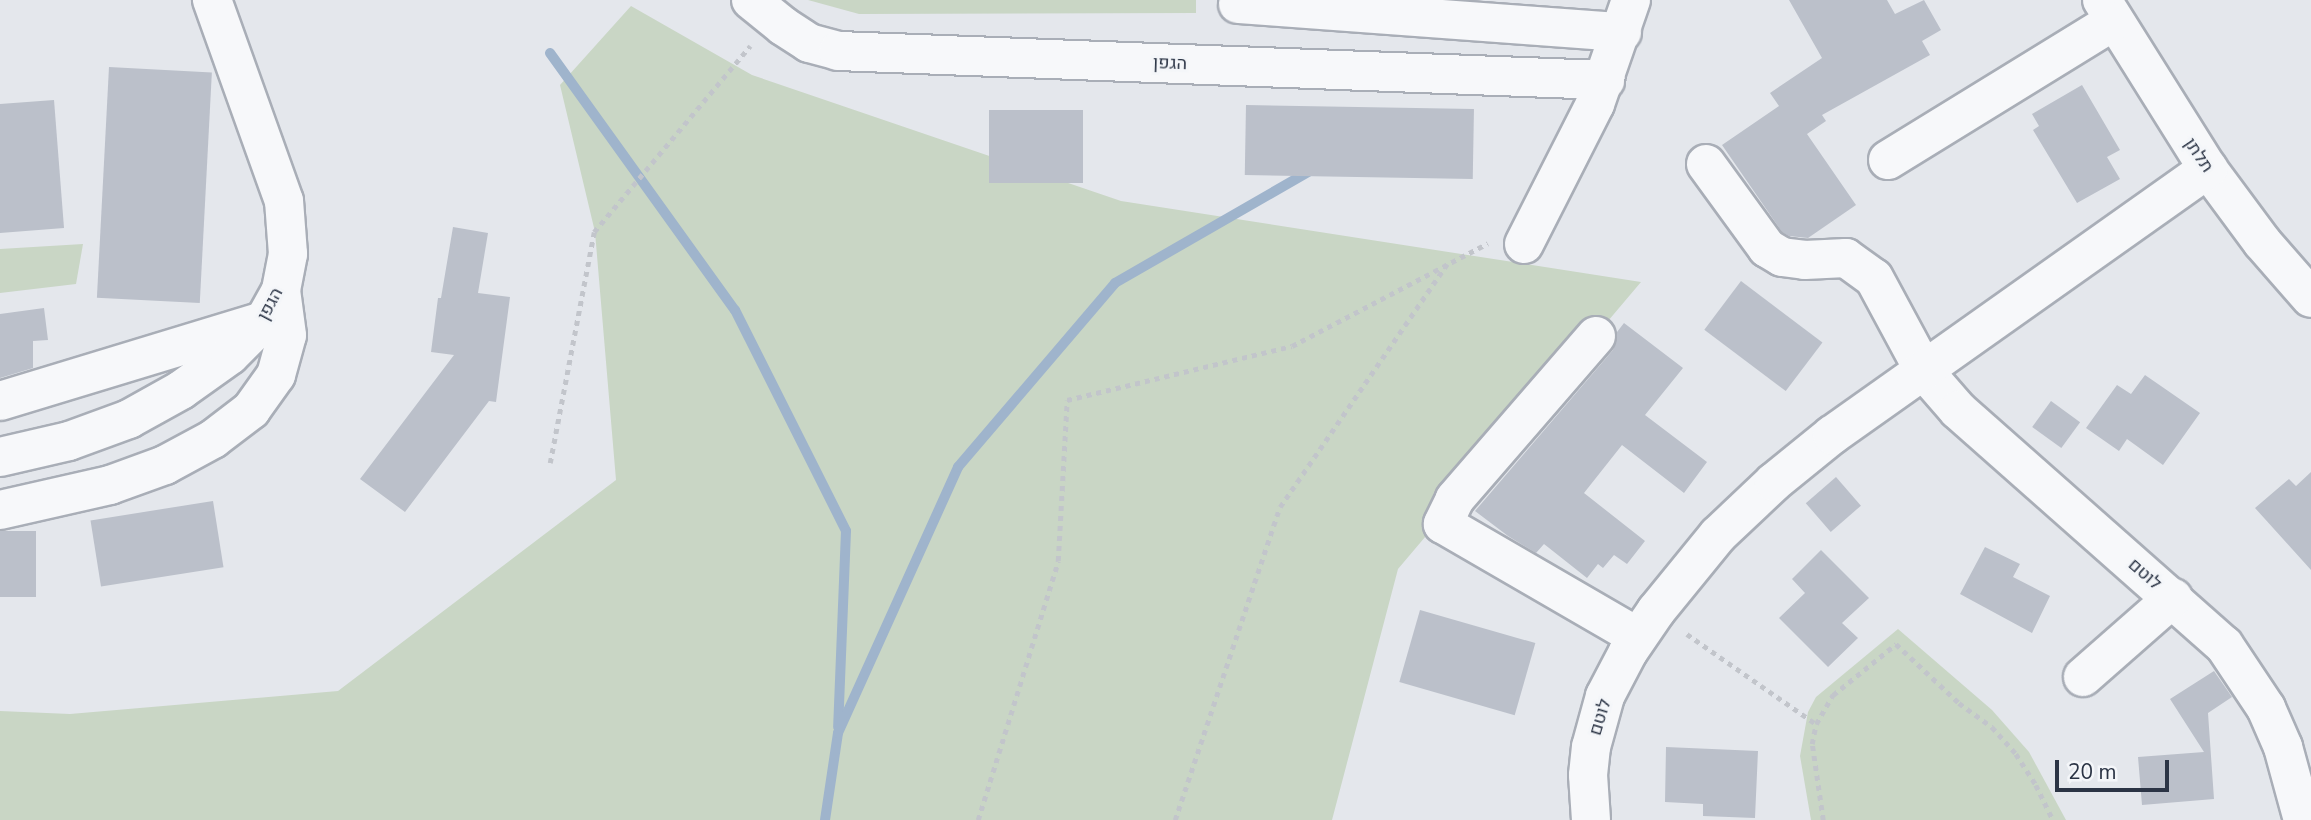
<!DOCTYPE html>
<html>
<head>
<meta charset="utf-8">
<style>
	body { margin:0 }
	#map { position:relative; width:2311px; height:820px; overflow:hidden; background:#e4e7ec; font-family:"Nunito Sans",Heebo,sans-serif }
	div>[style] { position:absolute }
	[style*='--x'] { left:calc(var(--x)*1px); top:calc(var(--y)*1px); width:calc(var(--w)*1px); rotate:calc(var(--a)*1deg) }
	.green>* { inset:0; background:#c9d6c5 }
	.stream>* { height:10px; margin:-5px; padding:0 5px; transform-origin:5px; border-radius:5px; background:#9fb4cc }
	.building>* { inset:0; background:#bbc0ca; transform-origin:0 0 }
	.path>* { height:4.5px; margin-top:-2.25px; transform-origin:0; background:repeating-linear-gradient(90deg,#c2c5cb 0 5px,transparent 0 10px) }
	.roads { filter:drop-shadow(2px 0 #a9aeb7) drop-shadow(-2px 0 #a9aeb7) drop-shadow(0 2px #a9aeb7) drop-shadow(0 -2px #a9aeb7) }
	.minor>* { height:38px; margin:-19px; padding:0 19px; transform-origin:19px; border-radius:19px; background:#f7f8fa }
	span { translate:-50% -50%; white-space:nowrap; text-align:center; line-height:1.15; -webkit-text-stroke:6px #f4f6f9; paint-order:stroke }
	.street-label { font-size:18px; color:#2b3445 }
	.scale { position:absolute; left:2055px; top:760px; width:114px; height:32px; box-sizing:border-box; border:4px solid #2b3445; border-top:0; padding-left:9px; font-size:21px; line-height:24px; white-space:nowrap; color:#2b3445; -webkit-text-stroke:5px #f4f6f9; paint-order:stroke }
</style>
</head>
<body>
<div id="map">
	<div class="green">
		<i style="clip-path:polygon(808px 0,1196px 0,1196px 13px,859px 14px)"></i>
		<i style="clip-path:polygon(631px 6px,752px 75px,1121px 201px,1641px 282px,1398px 569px,1332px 820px,0 820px,0 711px,70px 714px,338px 691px,616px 480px,595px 232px,560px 85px)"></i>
		<i style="clip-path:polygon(83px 244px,76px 284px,0 293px,0 249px)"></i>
		<i style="clip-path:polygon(1898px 629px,1992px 710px,2029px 752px,2066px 820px,1811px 820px,1800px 756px,1808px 712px,1816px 697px)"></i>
	</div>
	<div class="stream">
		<i style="--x:550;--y:53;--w:317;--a:54.3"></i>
		<i style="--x:735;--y:310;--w:247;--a:63.3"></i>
		<i style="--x:846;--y:531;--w:196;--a:92.3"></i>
		<i style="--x:825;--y:820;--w:88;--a:-81.5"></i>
		<i style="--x:838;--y:733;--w:292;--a:-65.7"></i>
		<i style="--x:958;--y:467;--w:242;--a:-49.5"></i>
		<i style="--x:1115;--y:283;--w:228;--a:-29.9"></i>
	</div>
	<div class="building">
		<i style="clip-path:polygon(1789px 0,1887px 0,1895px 14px,1924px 0,1941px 30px,1922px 41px,1930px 55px,1822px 115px,1826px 121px,1807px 134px,1856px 205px,1808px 238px,1789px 236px,1782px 232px,1722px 145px,1779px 106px,1770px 93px,1822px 58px)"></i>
		<i style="left:109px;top:67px;width:103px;height:231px;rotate:3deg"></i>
		<i style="clip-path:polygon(2082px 85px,2120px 150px,2107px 157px,2120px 179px,2077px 203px,2033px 130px,2039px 126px,2032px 114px)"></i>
		<i style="clip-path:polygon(54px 100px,64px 228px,0 233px,0 104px)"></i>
		<i style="left:1246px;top:105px;width:228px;height:70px;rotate:1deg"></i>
		<i style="left:1083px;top:110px;width:73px;height:94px;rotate:90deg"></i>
		<i style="clip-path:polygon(453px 227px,488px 233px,478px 293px,510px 297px,496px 402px,489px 401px,405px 512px,360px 479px,454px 355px,431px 352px,438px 298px,441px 298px)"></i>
		<i style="left:1741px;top:281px;width:102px;height:61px;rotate:37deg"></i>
		<i style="clip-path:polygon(44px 308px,48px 340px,33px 341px,33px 368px,0 378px,0 314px)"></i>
		<i style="clip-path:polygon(1624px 323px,1683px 368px,1645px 415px,1707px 462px,1684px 493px,1622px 445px,1584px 493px,1645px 541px,1627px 564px,1614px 555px,1603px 568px,1598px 564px,1587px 578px,1544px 544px,1536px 553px,1508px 536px,1475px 511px,1613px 350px,1617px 332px)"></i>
		<i style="clip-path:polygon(2145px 375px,2200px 413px,2163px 465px,2127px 439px,2119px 451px,2086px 428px,2117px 385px,2131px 394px)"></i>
		<i style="left:2051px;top:401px;width:36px;height:32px;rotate:36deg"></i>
		<i style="clip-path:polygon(2311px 472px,2311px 570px,2255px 508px,2289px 479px,2296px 486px)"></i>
		<i style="left:1836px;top:477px;width:38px;height:40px;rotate:49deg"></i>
		<i style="left:213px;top:501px;width:67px;height:124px;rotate:81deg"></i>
		<i style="left:0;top:531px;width:36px;height:66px"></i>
		<i style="clip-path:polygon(1985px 547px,2020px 564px,2013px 577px,2050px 596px,2032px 633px,1960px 594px)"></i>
		<i style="clip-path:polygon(1821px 550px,1869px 598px,1842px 623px,1858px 638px,1828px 667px,1779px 618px,1805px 593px,1792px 579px)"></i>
		<i style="left:1420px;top:610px;width:120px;height:75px;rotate:16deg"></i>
		<i style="clip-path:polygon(2214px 671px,2232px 697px,2208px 713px,2214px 799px,2142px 805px,2138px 757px,2204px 752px,2170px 699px)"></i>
		<i style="clip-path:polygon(1666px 747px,1758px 751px,1755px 818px,1703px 816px,1703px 804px,1665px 802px)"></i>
	</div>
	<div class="path">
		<i style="--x:550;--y:463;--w:235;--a:-79.2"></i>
		<i style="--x:594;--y:232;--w:243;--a:-50"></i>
		<i style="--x:1687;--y:634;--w:157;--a:34.9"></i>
		<i style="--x:978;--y:820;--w:271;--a:-72.8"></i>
		<i style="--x:1058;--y:561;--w:161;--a:-86.8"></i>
		<i style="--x:1067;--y:400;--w:231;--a:-13.5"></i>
		<i style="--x:1292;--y:346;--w:221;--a:-27.7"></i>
		<i style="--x:1175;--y:820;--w:330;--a:-71.5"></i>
		<i style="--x:1280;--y:507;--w:295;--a:-55.5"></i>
		<i style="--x:1823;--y:820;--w:77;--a:-98.2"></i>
		<i style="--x:1812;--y:744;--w:20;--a:-79"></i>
		<i style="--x:1816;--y:724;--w:34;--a:-60"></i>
		<i style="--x:1833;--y:695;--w:81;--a:-39"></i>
		<i style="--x:1896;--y:644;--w:86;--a:43.1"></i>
		<i style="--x:1959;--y:703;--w:41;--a:36"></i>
		<i style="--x:1992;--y:727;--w:36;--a:48"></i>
		<i style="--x:2016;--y:754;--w:37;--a:57"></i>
		<i style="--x:2036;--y:785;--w:39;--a:64"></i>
	</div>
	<div class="roads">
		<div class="minor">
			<i style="--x:751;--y:0;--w:41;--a:39.1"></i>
			<i style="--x:783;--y:26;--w:31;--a:33"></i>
			<i style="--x:809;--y:43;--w:30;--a:15"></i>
			<i style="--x:838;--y:51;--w:768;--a:2.17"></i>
			<i style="--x:2102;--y:0;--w:199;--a:57.9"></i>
			<i style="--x:2208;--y:169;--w:91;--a:53.5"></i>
			<i style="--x:2262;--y:242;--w:74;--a:48.8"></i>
			<i style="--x:1238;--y:4;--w:385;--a:4.2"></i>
			<i style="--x:1888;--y:160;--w:265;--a:-31.6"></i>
			<i style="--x:1706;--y:164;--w:104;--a:54"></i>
			<i style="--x:1767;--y:248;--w:17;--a:31"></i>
			<i style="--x:1782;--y:257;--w:23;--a:7"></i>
			<i style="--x:1805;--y:260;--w:41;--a:-2.8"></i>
			<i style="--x:1846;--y:258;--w:34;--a:36"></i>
			<i style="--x:1874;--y:278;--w:106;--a:61.7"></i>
			<i style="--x:1924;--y:371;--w:52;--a:48.9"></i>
			<i style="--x:1958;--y:410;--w:355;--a:41.5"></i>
			<i style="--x:2224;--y:645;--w:76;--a:56.3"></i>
			<i style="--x:2266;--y:708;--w:43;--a:66.4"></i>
			<i style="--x:2283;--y:747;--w:76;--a:74.7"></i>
			<i style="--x:1524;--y:244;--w:157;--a:-63.1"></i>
			<i style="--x:1595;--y:104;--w:110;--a:-70.9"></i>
			<i style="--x:1596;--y:336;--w:216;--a:130.9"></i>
			<i style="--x:1455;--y:499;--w:28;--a:116"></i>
			<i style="--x:1443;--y:524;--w:225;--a:30.1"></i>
			<i style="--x:0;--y:401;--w:275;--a:-16.9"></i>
			<i style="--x:0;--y:457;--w:71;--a:-13.1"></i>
			<i style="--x:69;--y:441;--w:64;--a:-20.1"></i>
			<i style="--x:129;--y:419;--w:60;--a:-29.1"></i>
			<i style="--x:181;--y:390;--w:60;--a:-35.5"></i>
			<i style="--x:230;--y:355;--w:48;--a:-45"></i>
			<i style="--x:264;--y:321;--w:35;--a:-61"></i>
			<i style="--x:281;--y:290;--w:37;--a:-79"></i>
			<i style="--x:288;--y:254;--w:53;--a:-94.3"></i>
			<i style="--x:284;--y:201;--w:214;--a:-109.7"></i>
			<i style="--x:0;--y:510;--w:113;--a:-12.8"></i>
			<i style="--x:110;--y:485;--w:59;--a:-20"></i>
			<i style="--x:165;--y:465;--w:55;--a:-28.4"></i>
			<i style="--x:213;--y:439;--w:48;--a:-37.3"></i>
			<i style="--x:251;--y:410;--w:43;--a:-54.5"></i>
			<i style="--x:276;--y:375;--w:41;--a:-74.6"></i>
			<i style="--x:287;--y:335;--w:45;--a:-97.6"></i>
			<i style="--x:2083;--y:677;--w:120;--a:-41.3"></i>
			<i style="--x:1591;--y:820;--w:45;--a:-93.8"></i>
			<i style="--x:1588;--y:775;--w:28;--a:-84"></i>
			<i style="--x:1591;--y:747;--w:53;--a:-74.6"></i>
			<i style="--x:1605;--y:696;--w:50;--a:-62.4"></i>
			<i style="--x:1628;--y:652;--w:50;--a:-55.7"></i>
			<i style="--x:1656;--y:611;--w:98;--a:-50.8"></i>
			<i style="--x:1718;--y:535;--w:77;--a:-43.4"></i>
			<i style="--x:1774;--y:482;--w:75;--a:-39"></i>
			<i style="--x:1832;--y:435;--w:461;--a:-35.3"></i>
		</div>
	</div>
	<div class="street-label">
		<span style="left:1170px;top:63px;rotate:2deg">הגפן</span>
		<span style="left:2199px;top:155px;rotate:56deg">תלתן</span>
		<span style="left:270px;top:304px;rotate:-62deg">הגפן</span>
		<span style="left:2145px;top:574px;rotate:41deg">לוטם</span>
		<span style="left:1600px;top:717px;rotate:-73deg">לוטם</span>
	</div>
	<div class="scale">20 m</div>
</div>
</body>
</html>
